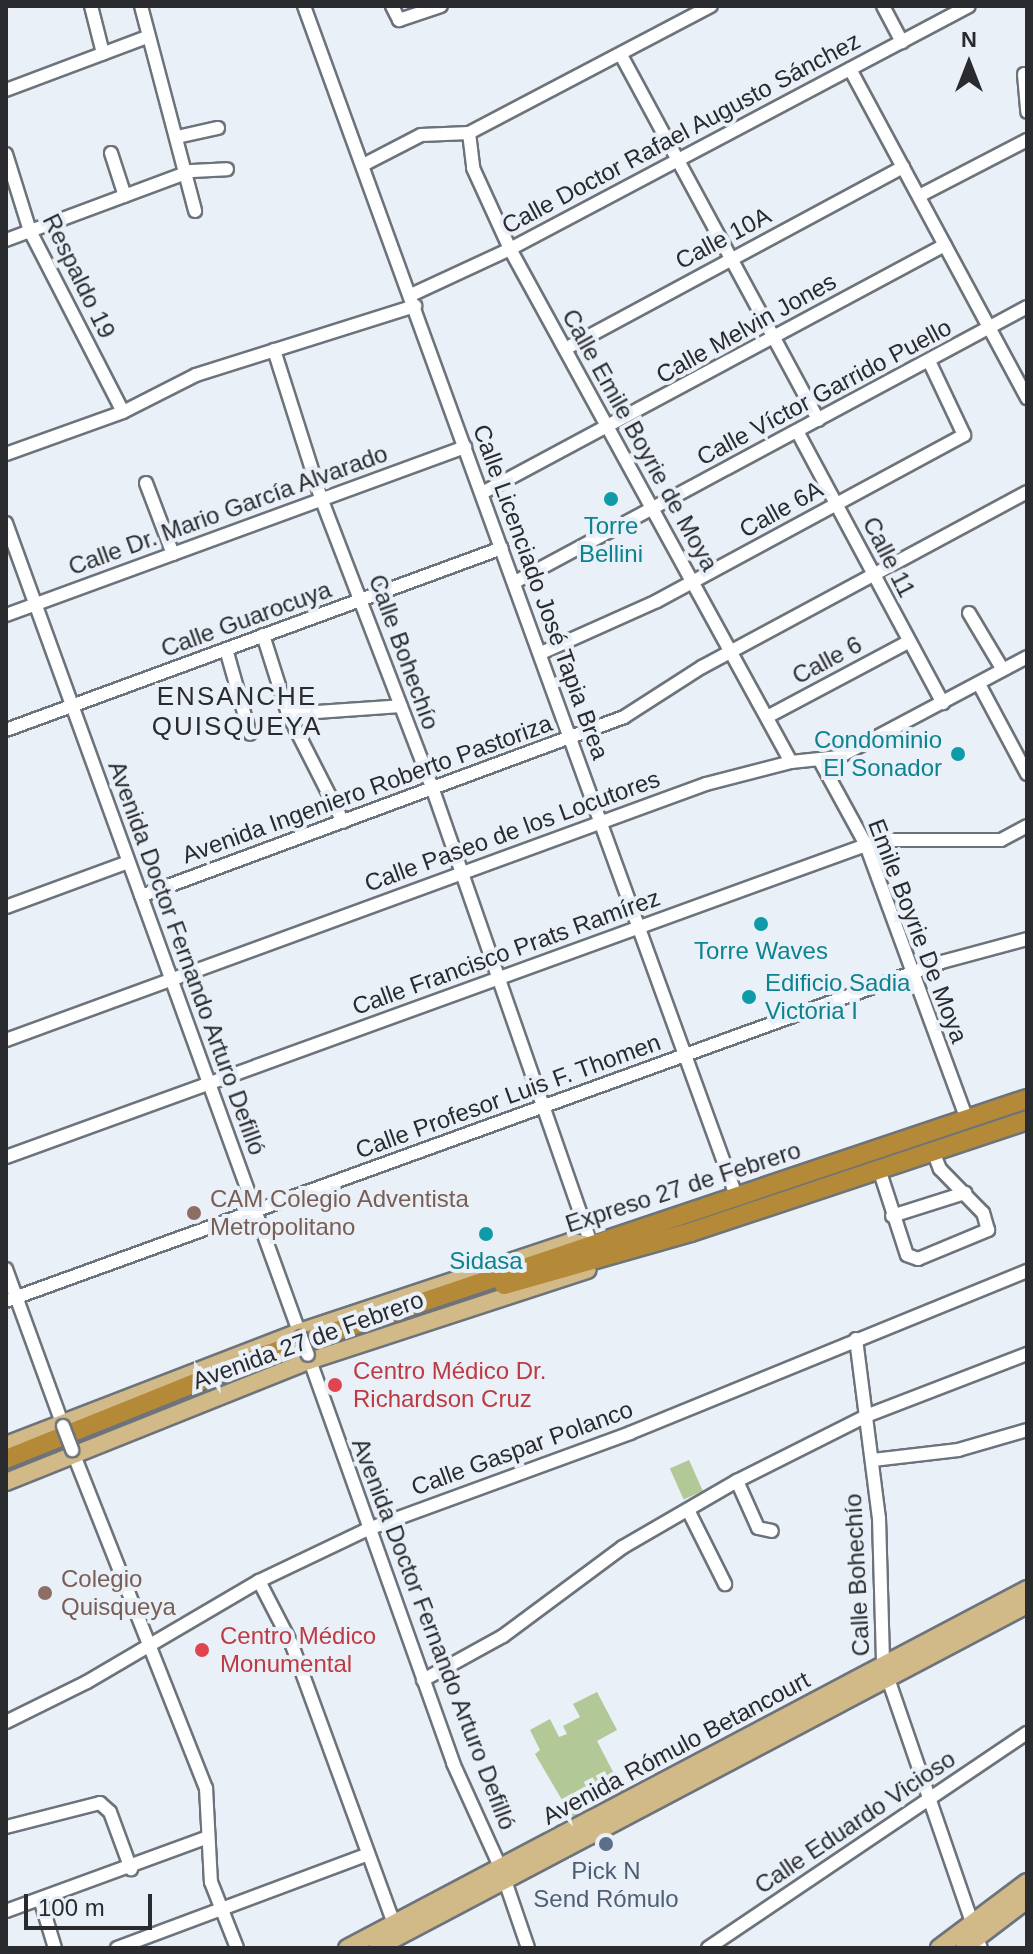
<!DOCTYPE html>
<html>
<head>
<meta charset="utf-8">
<style>
	body { margin:0 }
	#map { position:relative; width:1033px; height:1954px; overflow:hidden; background:#e9f0f8; font-family:Helvetica,sans-serif }
	div>[style] { position:absolute }
	[style*='--x'] { left:calc(var(--x)*1px); top:calc(var(--y)*1px); width:calc(var(--w)*1px); rotate:calc(var(--a)*1deg) }
	.green>* { inset:0; background:#b2c897; transform-origin:0 0 }
	.roads { filter:drop-shadow(2px 0 #6d737a) drop-shadow(-2px 0 #6d737a) drop-shadow(0 2px #6d737a) drop-shadow(0 -2px #6d737a) }
	.minor>* { height:12px; margin:-6px; padding:0 6px; transform-origin:6px; border-radius:6px; background:#fff }
	.major>* { height:16px; margin:-8px; padding:0 8px; transform-origin:8px; border-radius:8px; background:#d2b988 }
	.highway>* { height:18px; margin:-9px; padding:0 9px; transform-origin:9px; border-radius:9px; background:#b48a38 }
	.bridges { filter:drop-shadow(2px 0 #6d737a) drop-shadow(-2px 0 #6d737a) drop-shadow(0 2px #6d737a) drop-shadow(0 -2px #6d737a) }
	.minor-bridge>* { height:12px; margin:-6px; padding:0 6px; transform-origin:6px; border-radius:6px; background:#fff }
	.dots>* { width:22px; height:22px; translate:-50% -50%; box-sizing:border-box; border:4px solid #e9f0f8; border-radius:50% }
	span { translate:-50% -50%; white-space:nowrap; text-align:center; line-height:1.15; -webkit-text-stroke:8px #e9f0f8; paint-order:stroke }
	.street-label { font-size:24px; color:#292b2e }
	.culture-label { font-size:24px; color:#0d838f }
	.right { translate:-100% -50%; text-align:right }
	.left { translate:0 -50%; text-align:left }
	.education-label { font-size:24px; color:#785e54 }
	.health-label { font-size:24px; color:#be3a42 }
	.service-label { font-size:24px; color:#4e5e75 }
	.neighbourhood-label { font-size:26px; color:#292b2e; letter-spacing:2px }
	.frame { position:absolute; inset:0; border:8px solid #292b2e; pointer-events:none }
	.north { position:absolute; left:929px; top:24px; width:80px; height:80px; -webkit-text-stroke:6px #e9f0f8; paint-order:stroke; rotate:0deg; font-size:22px; font-weight:700; line-height:32px; text-align:center; color:#292b2e }
	.north::after { content:''; display:block; margin:auto; width:28px; height:36px; background:#292b2e; clip-path:polygon(50% 0,100% 100%,50% 72%,0 100%) }
	.scale { position:absolute; left:24px; top:1894px; width:128px; height:36px; box-sizing:border-box; border:4px solid #292b2e; border-top:0; padding-left:10px; font-size:24px; line-height:28px; white-space:nowrap; color:#292b2e; -webkit-text-stroke:6px #e9f0f8; paint-order:stroke }
</style>
</head>
<body>
<div id="map">
	<div class="green">
		<i style="left:689px;top:1460px;width:34px;height:21px;rotate:66deg"></i>
		<i style="clip-path:polygon(597px 1692px,617px 1730px,597px 1741px,623px 1791px,572px 1817px,535px 1754px,540px 1750px,530px 1730px,550px 1719px,559px 1737px,567px 1734px,563px 1726px,580px 1717px,573px 1704px)"></i>
	</div>
	<div class="roads">
		<div class="minor">
			<i style="--x:91;--y:6;--w:49;--a:75.7"></i>
			<i style="--x:141;--y:6;--w:212;--a:75.2"></i>
			<i style="--x:304;--y:6;--w:1263;--a:70.04"></i>
			<i style="--x:392;--y:6;--w:16;--a:63"></i>
			<i style="--x:399;--y:20;--w:44;--a:-18.4"></i>
			<i style="--x:883;--y:6;--w:41;--a:62.2"></i>
			<i style="--x:621;--y:55;--w:415;--a:61.6"></i>
			<i style="--x:850;--y:69;--w:374;--a:61.7"></i>
			<i style="--x:1024;--y:74;--w:38;--a:85"></i>
			<i style="--x:6;--y:90;--w:151;--a:-20.6"></i>
			<i style="--x:469;--y:133;--w:35;--a:83"></i>
			<i style="--x:473;--y:168;--w:89;--a:65.4"></i>
			<i style="--x:510;--y:249;--w:585;--a:61.29"></i>
			<i style="--x:177;--y:137;--w:42;--a:-12.4"></i>
			<i style="--x:111;--y:153;--w:45;--a:72"></i>
			<i style="--x:6;--y:154;--w:81;--a:72.7"></i>
			<i style="--x:30;--y:231;--w:203;--a:62.8"></i>
			<i style="--x:363;--y:165;--w:65;--a:-27.3"></i>
			<i style="--x:421;--y:135;--w:48;--a:-2.4"></i>
			<i style="--x:469;--y:133;--w:273;--a:-27.7"></i>
			<i style="--x:919;--y:196;--w:122;--a:-27.4"></i>
			<i style="--x:6;--y:240;--w:198;--a:-20.4"></i>
			<i style="--x:192;--y:171;--w:35;--a:-3"></i>
			<i style="--x:411;--y:295;--w:109;--a:-24.9"></i>
			<i style="--x:510;--y:249;--w:519;--a:-27.9"></i>
			<i style="--x:565;--y:349;--w:384;--a:-28.3"></i>
			<i style="--x:274;--y:350;--w:155;--a:72.4"></i>
			<i style="--x:321;--y:498;--w:313;--a:69"></i>
			<i style="--x:433;--y:790;--w:478;--a:70.8"></i>
			<i style="--x:797;--y:431;--w:309;--a:61.8"></i>
			<i style="--x:6;--y:454;--w:124;--a:-19.7"></i>
			<i style="--x:123;--y:412;--w:82;--a:-26.9"></i>
			<i style="--x:196;--y:375;--w:230;--a:-17.5"></i>
			<i style="--x:146;--y:483;--w:76;--a:69.2"></i>
			<i style="--x:482;--y:493;--w:525;--a:-28.18"></i>
			<i style="--x:6;--y:523;--w:866;--a:70.08"></i>
			<i style="--x:515;--y:582;--w:581;--a:-28.24"></i>
			<i style="--x:969;--y:613;--w:66;--a:59.2"></i>
			<i style="--x:6;--y:615;--w:489;--a:-20.1"></i>
			<i style="--x:263;--y:635;--w:83;--a:72.4"></i>
			<i style="--x:288;--y:714;--w:121;--a:63"></i>
			<i style="--x:226;--y:649;--w:88;--a:74.2"></i>
			<i style="--x:541;--y:653;--w:127;--a:-24.1"></i>
			<i style="--x:657;--y:601;--w:349;--a:-28.4"></i>
			<i style="--x:964;--y:435;--w:82;--a:-115.3"></i>
			<i style="--x:979;--y:684;--w:102;--a:61.9"></i>
			<i style="--x:288;--y:714;--w:113;--a:-4"></i>
			<i style="--x:767;--y:717;--w:160;--a:-28"></i>
			<i style="--x:6;--y:730;--w:528;--a:-20.15"></i>
			<i style="--x:820;--y:761;--w:96;--a:61.3"></i>
			<i style="--x:866;--y:845;--w:293;--a:69.8"></i>
			<i style="--x:141;--y:896;--w:515;--a:-20.33"></i>
			<i style="--x:624;--y:717;--w:93;--a:-32.7"></i>
			<i style="--x:702;--y:667;--w:369;--a:-28.3"></i>
			<i style="--x:6;--y:907;--w:130;--a:-20.2"></i>
			<i style="--x:6;--y:1040;--w:745;--a:-20.09"></i>
			<i style="--x:706;--y:784;--w:88;--a:-14.5"></i>
			<i style="--x:791;--y:762;--w:48;--a:-5.9"></i>
			<i style="--x:839;--y:757;--w:213;--a:-28"></i>
			<i style="--x:6;--y:1157;--w:930;--a:-19.94"></i>
			<i style="--x:880;--y:840;--w:121;--a:0"></i>
			<i style="--x:1001;--y:840;--w:30;--a:-28"></i>
			<i style="--x:879;--y:1169;--w:90;--a:72"></i>
			<i style="--x:907;--y:1255;--w:12;--a:20"></i>
			<i style="--x:918;--y:1259;--w:76;--a:-22.5"></i>
			<i style="--x:988;--y:1230;--w:18;--a:-106"></i>
			<i style="--x:983;--y:1213;--w:62;--a:-134.3"></i>
			<i style="--x:940;--y:1169;--w:18;--a:-112"></i>
			<i style="--x:892;--y:1216;--w:77;--a:-17.5"></i>
			<i style="--x:6;--y:1269;--w:167;--a:70"></i>
			<i style="--x:6;--y:1301;--w:995;--a:-19.91"></i>
			<i style="--x:942;--y:962;--w:88;--a:-15.1"></i>
			<i style="--x:856;--y:1339;--w:180;--a:82.7"></i>
			<i style="--x:879;--y:1518;--w:146;--a:88.4"></i>
			<i style="--x:883;--y:1664;--w:300;--a:71"></i>
			<i style="--x:308;--y:1355;--w:433;--a:70.4"></i>
			<i style="--x:453;--y:1763;--w:116;--a:65.6"></i>
			<i style="--x:501;--y:1869;--w:83;--a:71.1"></i>
			<i style="--x:72;--y:1450;--w:364;--a:68.4"></i>
			<i style="--x:206;--y:1788;--w:94;--a:87"></i>
			<i style="--x:211;--y:1882;--w:71;--a:68.5"></i>
			<i style="--x:873;--y:1460;--w:86;--a:-6.7"></i>
			<i style="--x:958;--y:1450;--w:72;--a:-16.2"></i>
			<i style="--x:737;--y:1481;--w:51;--a:65.9"></i>
			<i style="--x:758;--y:1528;--w:14;--a:12"></i>
			<i style="--x:688;--y:1510;--w:83;--a:63.4"></i>
			<i style="--x:259;--y:1581;--w:72;--a:62.7"></i>
			<i style="--x:292;--y:1645;--w:300;--a:69.9"></i>
			<i style="--x:423;--y:1680;--w:91;--a:-28.8"></i>
			<i style="--x:503;--y:1636;--w:149;--a:-36.6"></i>
			<i style="--x:623;--y:1547;--w:132;--a:-30.1"></i>
			<i style="--x:737;--y:1481;--w:144;--a:-26.7"></i>
			<i style="--x:866;--y:1416;--w:173;--a:-21.1"></i>
			<i style="--x:6;--y:1722;--w:90;--a:-26.3"></i>
			<i style="--x:87;--y:1682;--w:199;--a:-30.4"></i>
			<i style="--x:259;--y:1581;--w:121;--a:-25.5"></i>
			<i style="--x:368;--y:1529;--w:279;--a:-20.1"></i>
			<i style="--x:630;--y:1433;--w:429;--a:-22.2"></i>
			<i style="--x:6;--y:1827;--w:97;--a:-14.3"></i>
			<i style="--x:100;--y:1803;--w:13;--a:42"></i>
			<i style="--x:110;--y:1812;--w:61;--a:69.8"></i>
			<i style="--x:41;--y:1902;--w:48;--a:73.1"></i>
			<i style="--x:6;--y:1911;--w:215;--a:-20.1"></i>
			<i style="--x:117;--y:1948;--w:268;--a:-20.5"></i>
			<i style="--x:708;--y:1948;--w:385;--a:-34"></i>
		</div>
		<div class="major">
			<i style="--x:6;--y:1445;--w:314;--a:-21.1"></i>
			<i style="--x:299;--y:1332;--w:286;--a:-18.4"></i>
			<i style="--x:570;--y:1242;--w:14;--a:8"></i>
			<i style="--x:6;--y:1482;--w:326;--a:-21.8"></i>
			<i style="--x:309;--y:1361;--w:293;--a:-18.1"></i>
			<i style="--x:347;--y:1948;--w:769;--a:-27.83"></i>
			<i style="--x:377;--y:1948;--w:735;--a:-27.82"></i>
			<i style="--x:939;--y:1948;--w:110;--a:-36.9"></i>
			<i style="--x:964;--y:1948;--w:79;--a:-37.3"></i>
		</div>
		<div class="highway">
			<i style="--x:504;--y:1285;--w:194;--a:-15.8"></i>
			<i style="--x:691;--y:1232;--w:354;--a:-18.4"></i>
			<i style="--x:6;--y:1459;--w:279;--a:-21.9"></i>
			<i style="--x:265;--y:1355;--w:804;--a:-18.57"></i>
		</div>
	</div>
	<div class="bridges">
		<div class="minor-bridge">
			<i style="--x:301;--y:1337;--w:19;--a:69"></i>
			<i style="--x:63;--y:1426;--w:26;--a:69"></i>
		</div>
	</div>
	<div class="dots">
		<i style="left:611px;top:499px;background:#0f9aa8"></i>
		<i style="left:958px;top:754px;background:#0f9aa8"></i>
		<i style="left:761px;top:924px;background:#0f9aa8"></i>
		<i style="left:749px;top:997px;background:#0f9aa8"></i>
		<i style="left:194px;top:1213px;background:#8d6e63"></i>
		<i style="left:486px;top:1234px;background:#0f9aa8"></i>
		<i style="left:335px;top:1385px;background:#e0444e"></i>
		<i style="left:45px;top:1593px;background:#8d6e63"></i>
		<i style="left:202px;top:1650px;background:#e0444e"></i>
		<i style="left:606px;top:1844px;background:#5c6f8a"></i>
	</div>
	<div class="street-label">
		<span style="left:681px;top:133px;rotate:-28deg">Calle Doctor Rafael Augusto Sánchez</span>
		<span style="left:723px;top:238px;rotate:-28deg">Calle 10A</span>
		<span style="left:79px;top:276px;rotate:64deg">Respaldo 19</span>
		<span style="left:746px;top:328px;rotate:-29deg">Calle Melvin Jones</span>
		<span style="left:824px;top:392px;rotate:-28deg">Calle Víctor Garrido Puello</span>
		<span style="left:640px;top:440px;rotate:61deg">Calle Emile Boyrie de Moya</span>
		<span style="left:781px;top:509px;rotate:-29deg">Calle 6A</span>
		<span style="left:228px;top:510px;rotate:-20deg">Calle Dr. Mario García Alvarado</span>
		<span style="left:889px;top:557px;rotate:63deg">Calle 11</span>
		<span style="left:541px;top:592px;rotate:70deg">Calle Licenciado José Tapia Brea</span>
		<span style="left:246px;top:619px;rotate:-20deg">Calle Guarocuya</span>
		<span style="left:404px;top:652px;rotate:70deg">Calle Bohechío</span>
		<span style="left:827px;top:660px;rotate:-28deg">Calle 6</span>
		<span style="left:367px;top:789px;rotate:-20deg">Avenida Ingeniero Roberto Pastoriza</span>
		<span style="left:512px;top:831px;rotate:-20deg">Calle Paseo de los Locutores</span>
		<span style="left:918px;top:931px;rotate:69deg">Emile Boyrie De Moya</span>
		<span style="left:506px;top:952px;rotate:-20deg">Calle Francisco Prats Ramírez</span>
		<span style="left:187px;top:958px;rotate:70deg">Avenida Doctor Fernando Arturo Defilló</span>
		<span style="left:508px;top:1096px;rotate:-20deg">Calle Profesor Luis F. Thomen</span>
		<span style="left:683px;top:1187px;rotate:-18deg">Expreso 27 de Febrero</span>
		<span style="left:308px;top:1340px;rotate:-20deg">Avenida 27 de Febrero</span>
		<span style="left:522px;top:1448px;rotate:-20deg">Calle Gaspar Polanco</span>
		<span style="left:857px;top:1575px;rotate:-93deg">Calle Bohechío</span>
		<span style="left:434px;top:1634px;rotate:69deg">Avenida Doctor Fernando Arturo Defilló</span>
		<span style="left:676px;top:1748px;rotate:-28deg">Avenida Rómulo Betancourt</span>
		<span style="left:855px;top:1822px;rotate:-34deg">Calle Eduardo Vicioso</span>
	</div>
	<div class="culture-label">
		<span style="left:611px;top:540px">Torre<br>Bellini</span>
		<span class="right" style="left:942px;top:754px">Condominio<br>El Sonador</span>
		<span style="left:761px;top:951px">Torre Waves</span>
		<span class="left" style="left:765px;top:997px">Edificio Sadia<br>Victoria I</span>
		<span style="left:486px;top:1261px">Sidasa</span>
	</div>
	<div class="education-label">
		<span class="left" style="left:210px;top:1213px">CAM Colegio Adventista<br>Metropolitano</span>
		<span class="left" style="left:61px;top:1593px">Colegio<br>Quisqueya</span>
	</div>
	<div class="health-label">
		<span class="left" style="left:353px;top:1385px">Centro Médico Dr.<br>Richardson Cruz</span>
		<span class="left" style="left:220px;top:1650px">Centro Médico<br>Monumental</span>
	</div>
	<div class="service-label">
		<span style="left:606px;top:1885px">Pick N<br>Send Rómulo</span>
	</div>
	<div class="neighbourhood-label">
		<span style="left:237px;top:712px">ENSANCHE<br>QUISQUEYA</span>
	</div>
	<div class="frame"></div>
	<div class="north">N</div>
	<div class="scale">100 m</div>
</div>
</body>
</html>
